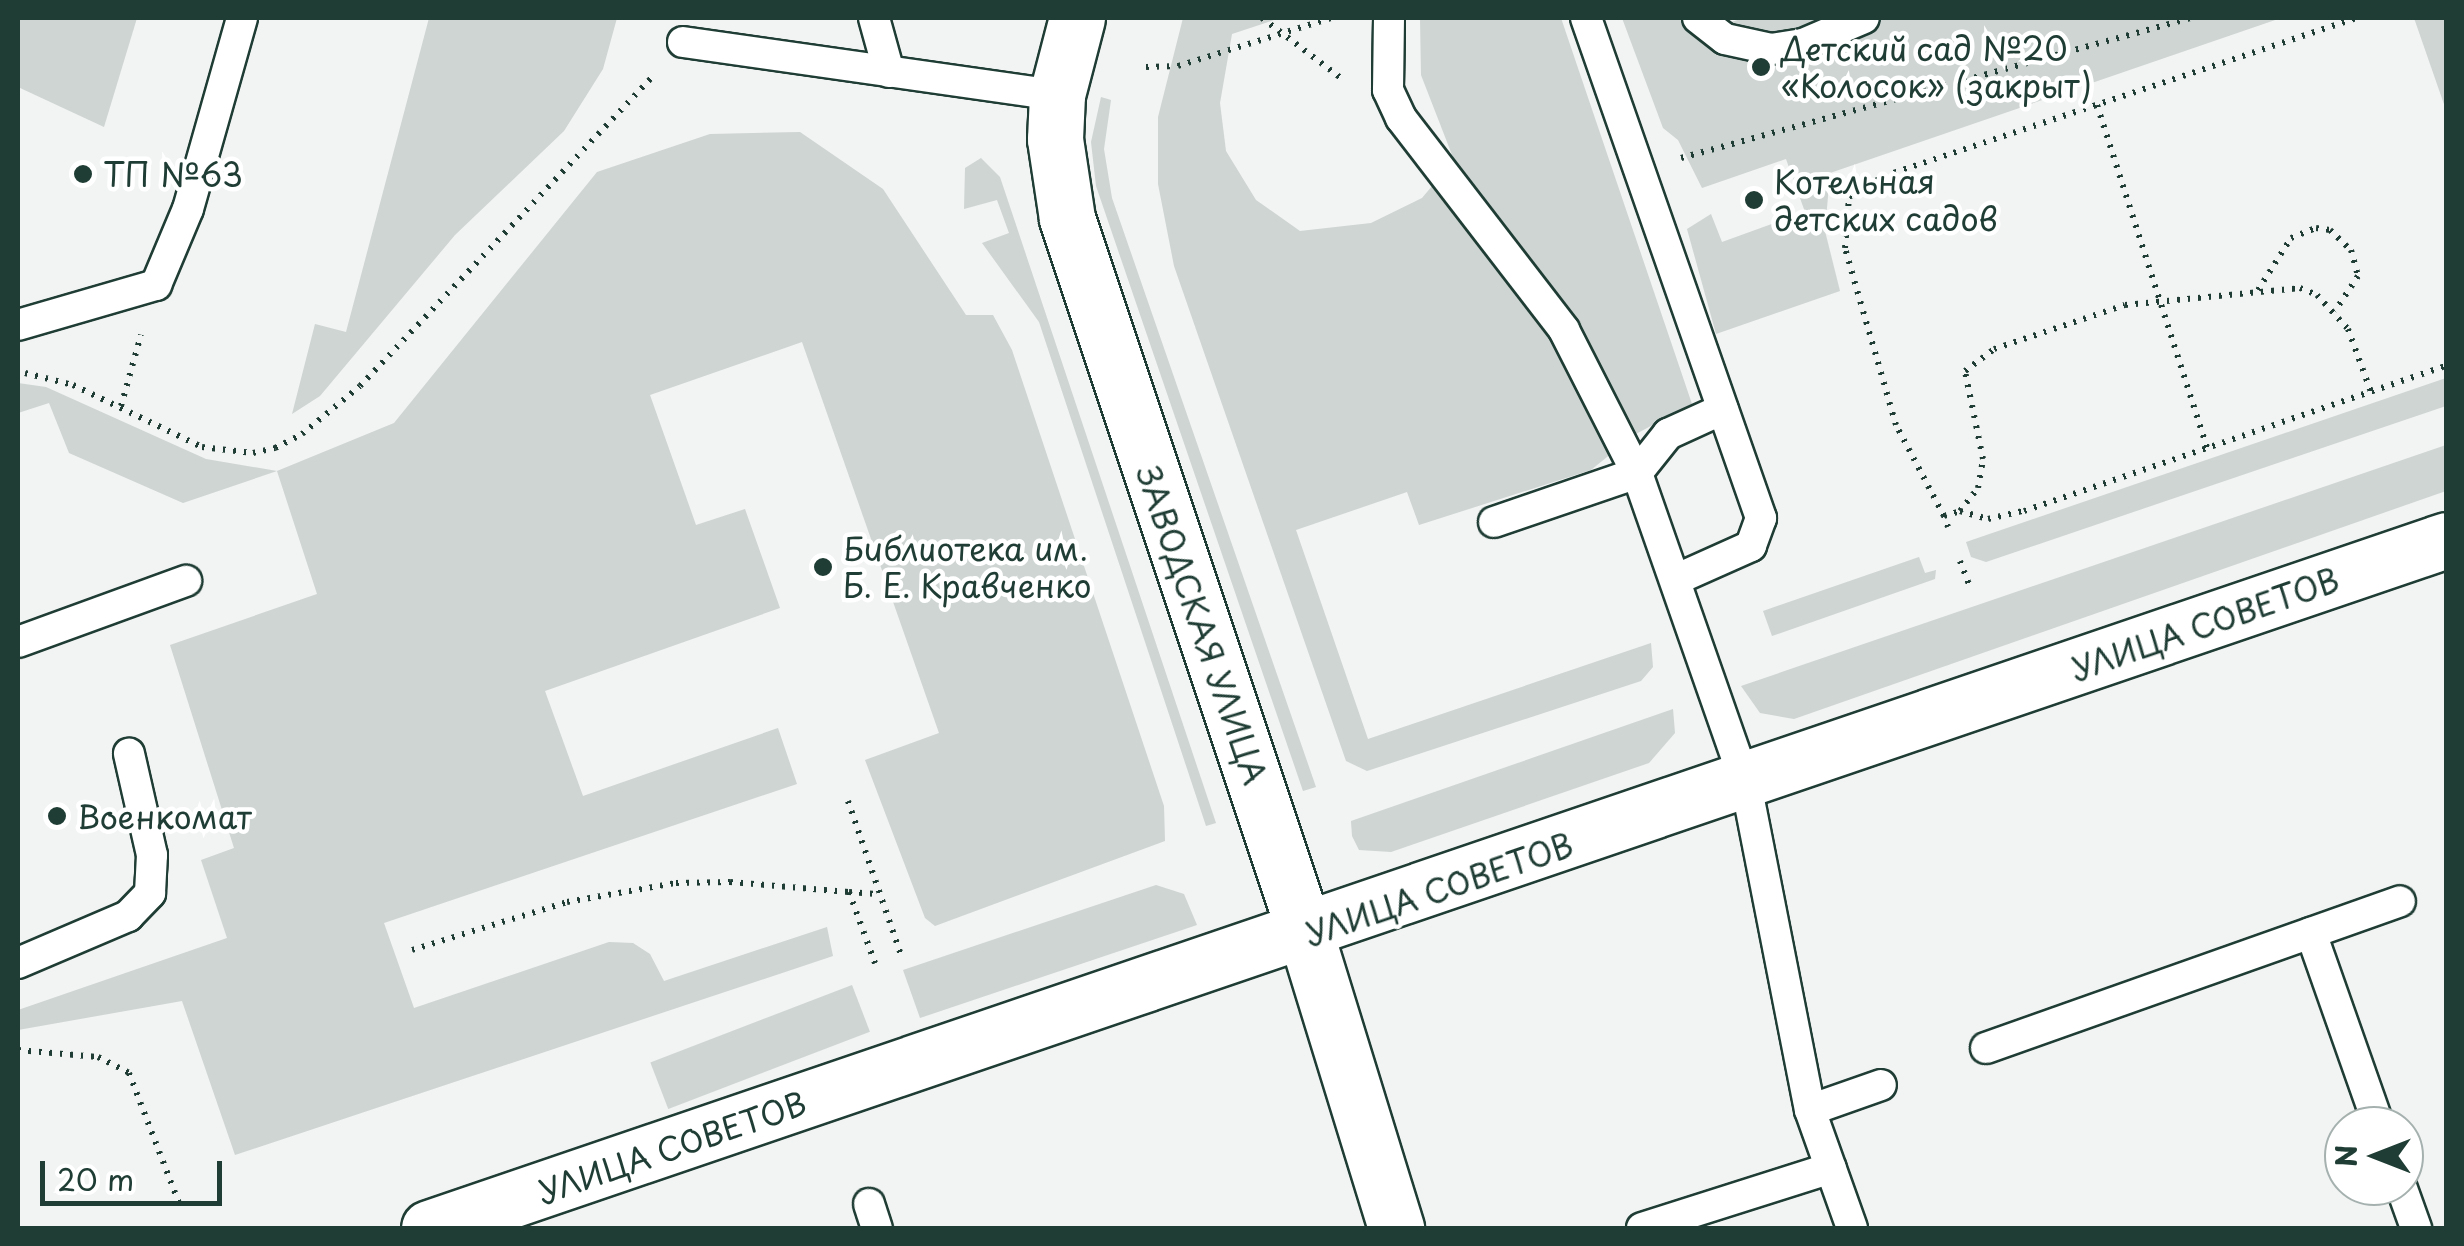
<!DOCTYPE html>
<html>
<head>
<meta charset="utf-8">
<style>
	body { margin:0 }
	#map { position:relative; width:2464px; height:1246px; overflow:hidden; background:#f2f3f3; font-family:"Playpen Sans",sans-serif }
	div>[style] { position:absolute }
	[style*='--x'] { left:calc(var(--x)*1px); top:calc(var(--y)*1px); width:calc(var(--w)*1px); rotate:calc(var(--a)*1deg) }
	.green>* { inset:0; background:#ced5d3; transform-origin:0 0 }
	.path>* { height:6px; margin-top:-3px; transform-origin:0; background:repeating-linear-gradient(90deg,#1f3d34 0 2.5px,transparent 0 10.5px) }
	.roads { filter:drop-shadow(2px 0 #1f3d34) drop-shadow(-2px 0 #1f3d34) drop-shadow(0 2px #1f3d34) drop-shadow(0 -2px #1f3d34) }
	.lane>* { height:30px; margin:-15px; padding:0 15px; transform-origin:15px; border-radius:15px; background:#fff }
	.street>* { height:55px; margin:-27.5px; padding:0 27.5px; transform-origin:27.5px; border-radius:27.5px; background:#fff }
	.secondary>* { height:55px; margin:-27.5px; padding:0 27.5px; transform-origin:27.5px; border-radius:27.5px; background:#fff }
	.dots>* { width:28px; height:28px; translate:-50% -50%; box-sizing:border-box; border:5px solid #fff; border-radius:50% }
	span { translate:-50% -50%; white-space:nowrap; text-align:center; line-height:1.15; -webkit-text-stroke:9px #fff; paint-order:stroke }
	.poi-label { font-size:32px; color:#1f3d34 }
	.left { translate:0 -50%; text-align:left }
	.street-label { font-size:32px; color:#1f3d34 }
	.frame { position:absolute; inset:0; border:20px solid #1f3d34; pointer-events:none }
	.north { position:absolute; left:2324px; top:1106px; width:100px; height:100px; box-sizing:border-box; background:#fff; border:2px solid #a5b1ae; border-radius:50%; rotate:270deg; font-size:28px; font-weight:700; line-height:40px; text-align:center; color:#1f3d34 }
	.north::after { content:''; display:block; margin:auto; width:35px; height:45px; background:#1f3d34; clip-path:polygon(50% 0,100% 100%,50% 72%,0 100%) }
	.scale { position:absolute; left:40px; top:1161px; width:182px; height:45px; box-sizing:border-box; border:5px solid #1f3d34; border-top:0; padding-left:12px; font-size:30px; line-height:35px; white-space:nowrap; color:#1f3d34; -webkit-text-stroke:8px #fff; paint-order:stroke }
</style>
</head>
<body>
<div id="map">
	<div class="green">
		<i style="clip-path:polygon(18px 18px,137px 18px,104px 127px,18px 87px)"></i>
		<i style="clip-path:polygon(429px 18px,617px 18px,603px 69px,564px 131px,455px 235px,320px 396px,292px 414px,315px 324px,346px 332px)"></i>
		<i style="clip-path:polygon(1183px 18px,1280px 18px,1232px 34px,1220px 103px,1226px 151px,1256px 200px,1300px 231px,1371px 223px,1422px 198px,1454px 160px,1421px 75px,1420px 18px,1561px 18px,1692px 404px,1634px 435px,1591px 470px,1419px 525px,1407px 492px,1296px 530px,1368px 739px,1651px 643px,1653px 667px,1641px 681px,1367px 771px,1346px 761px,1174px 266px,1158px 184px,1158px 117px)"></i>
		<i style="clip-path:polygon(1622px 18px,1684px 18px,1695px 33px,1744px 18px,2281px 18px,1830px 173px,1825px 231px,1840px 291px,1716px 334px,1687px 229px,1711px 214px,1722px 242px,1805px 212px,1786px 159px,1702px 188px,1678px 140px,1663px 128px)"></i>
		<i style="clip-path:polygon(2414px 18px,2446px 18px,2446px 110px)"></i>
		<i style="clip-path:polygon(1101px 97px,1111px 100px,1104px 149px,1112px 198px,1316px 787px,1303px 791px,1096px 186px,1091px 142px)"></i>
		<i style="clip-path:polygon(800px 132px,883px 189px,966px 315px,993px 315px,1012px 350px,1164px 806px,1165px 841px,935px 926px,925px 918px,865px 760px,939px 733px,802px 342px,650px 395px,696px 525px,745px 509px,780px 608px,545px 691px,583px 796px,778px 728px,797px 784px,384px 923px,414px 1008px,609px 942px,633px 943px,650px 954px,664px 981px,827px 927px,833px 956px,235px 1155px,182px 1001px,18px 1030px,18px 1010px,227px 938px,201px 860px,234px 848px,170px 645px,317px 594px,277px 471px,183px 503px,69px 453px,49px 403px,18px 413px,18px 383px,46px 387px,206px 459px,277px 471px,394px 423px,597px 172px,710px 134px)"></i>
		<i style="clip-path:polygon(981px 158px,1000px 177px,1216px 823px,1206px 826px,1039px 322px,982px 243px,1009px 233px,997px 200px,964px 209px,965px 168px)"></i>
		<i style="clip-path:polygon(2446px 378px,2446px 406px,1986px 562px,1971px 557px,1966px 542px)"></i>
		<i style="clip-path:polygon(2446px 445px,2446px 491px,1794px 719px,1760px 713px,1741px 686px)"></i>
		<i style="clip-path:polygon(1919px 557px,1925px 573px,1936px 570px,1935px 579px,1772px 636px,1763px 611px)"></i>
		<i style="clip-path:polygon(1673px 709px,1675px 733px,1649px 763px,1391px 852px,1359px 850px,1352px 836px,1351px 821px)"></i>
		<i style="clip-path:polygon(1156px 885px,1184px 894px,1197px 925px,920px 1018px,903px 970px)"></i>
		<i style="left:852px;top:985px;width:50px;height:216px;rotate:69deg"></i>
	</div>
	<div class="path">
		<i style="--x:1262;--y:18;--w:101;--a:37.3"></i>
		<i style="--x:1146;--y:67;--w:32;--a:-2"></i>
		<i style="--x:1178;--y:66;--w:160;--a:-17.4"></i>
		<i style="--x:2097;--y:105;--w:360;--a:72.2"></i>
		<i style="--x:1681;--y:158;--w:529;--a:-15.35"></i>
		<i style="--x:2258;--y:290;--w:62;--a:-57.6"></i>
		<i style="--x:2291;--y:238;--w:27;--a:-22"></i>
		<i style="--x:2316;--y:228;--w:14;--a:8"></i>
		<i style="--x:2330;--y:230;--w:29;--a:44"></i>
		<i style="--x:2351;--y:250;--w:27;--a:75"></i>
		<i style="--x:2358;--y:276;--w:42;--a:123.3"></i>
		<i style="--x:25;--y:373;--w:49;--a:14"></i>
		<i style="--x:73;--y:385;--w:143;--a:25.7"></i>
		<i style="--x:202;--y:447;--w:51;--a:6.7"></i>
		<i style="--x:253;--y:453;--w:23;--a:-13"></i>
		<i style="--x:275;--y:448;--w:30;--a:-27"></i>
		<i style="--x:302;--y:434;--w:75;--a:-39.6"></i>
		<i style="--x:360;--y:386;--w:429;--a:-46.6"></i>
		<i style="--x:121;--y:406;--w:74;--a:-74.3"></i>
		<i style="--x:1960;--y:511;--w:29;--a:-52"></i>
		<i style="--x:1978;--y:488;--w:29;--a:-80"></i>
		<i style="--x:1983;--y:459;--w:90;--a:-101.6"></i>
		<i style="--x:1965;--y:371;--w:36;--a:-37"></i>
		<i style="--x:1994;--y:349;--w:138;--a:-18.6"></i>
		<i style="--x:2125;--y:305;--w:176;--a:-5.5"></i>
		<i style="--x:2300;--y:288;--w:18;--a:22"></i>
		<i style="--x:2317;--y:295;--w:46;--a:47.6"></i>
		<i style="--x:2348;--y:329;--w:67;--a:69.9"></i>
		<i style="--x:1944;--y:516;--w:103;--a:-117.8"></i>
		<i style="--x:1896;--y:425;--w:184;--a:-106.1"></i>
		<i style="--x:1845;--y:248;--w:51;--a:-85.5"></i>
		<i style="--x:1849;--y:197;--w:41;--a:-31"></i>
		<i style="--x:1884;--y:176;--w:497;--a:-18.5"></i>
		<i style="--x:1948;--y:527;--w:12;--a:-110"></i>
		<i style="--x:1944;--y:516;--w:17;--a:-17"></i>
		<i style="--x:1960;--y:511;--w:29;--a:16"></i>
		<i style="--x:1988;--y:519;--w:37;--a:-13"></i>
		<i style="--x:2024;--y:511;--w:446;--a:-19"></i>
		<i style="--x:1960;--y:561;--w:28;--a:69"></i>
		<i style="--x:848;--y:801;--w:163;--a:71"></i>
		<i style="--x:849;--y:892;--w:31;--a:4"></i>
		<i style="--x:412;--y:950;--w:162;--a:-17.2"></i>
		<i style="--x:567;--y:902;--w:111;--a:-9.9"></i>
		<i style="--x:676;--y:883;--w:54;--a:-1.1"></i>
		<i style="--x:730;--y:882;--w:119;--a:4.8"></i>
		<i style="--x:849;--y:892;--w:76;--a:69.9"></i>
		<i style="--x:18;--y:1050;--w:80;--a:5"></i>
		<i style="--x:98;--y:1057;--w:35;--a:27"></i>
		<i style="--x:129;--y:1073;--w:139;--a:69"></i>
	</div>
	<div class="roads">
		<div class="lane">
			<i style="--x:874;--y:18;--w:56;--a:74.5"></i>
			<i style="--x:1389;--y:18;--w:72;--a:90.8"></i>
			<i style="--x:1388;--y:90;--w:31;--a:65"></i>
			<i style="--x:1401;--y:118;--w:267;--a:52.4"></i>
			<i style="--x:1564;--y:330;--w:161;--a:63"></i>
			<i style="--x:1637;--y:473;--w:50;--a:-51.5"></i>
			<i style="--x:1668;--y:434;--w:60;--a:-24.4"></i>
			<i style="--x:1586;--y:18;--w:530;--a:70.71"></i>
			<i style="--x:1761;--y:518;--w:30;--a:110"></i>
			<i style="--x:1751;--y:546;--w:83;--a:155.9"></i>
			<i style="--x:1698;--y:18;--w:34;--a:38"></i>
			<i style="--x:1725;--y:39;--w:47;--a:12.3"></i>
			<i style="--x:1771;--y:49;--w:32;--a:-9"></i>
			<i style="--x:1803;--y:44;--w:66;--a:-23.1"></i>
			<i style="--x:683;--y:42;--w:378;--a:8.1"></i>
			<i style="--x:18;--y:325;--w:144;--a:-16.2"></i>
			<i style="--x:156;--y:285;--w:82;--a:-67.2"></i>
			<i style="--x:188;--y:209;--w:198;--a:-74.2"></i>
			<i style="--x:1494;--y:522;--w:151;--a:-18.9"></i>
			<i style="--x:1637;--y:473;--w:330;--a:70.7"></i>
			<i style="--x:1746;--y:784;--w:332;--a:78.9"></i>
			<i style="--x:1810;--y:1110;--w:75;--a:-19.4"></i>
			<i style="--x:18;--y:642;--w:179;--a:-20"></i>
			<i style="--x:2311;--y:933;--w:205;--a:70.6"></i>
			<i style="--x:18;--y:963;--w:120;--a:-23.1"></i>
			<i style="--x:128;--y:916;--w:32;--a:-46"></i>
			<i style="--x:150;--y:893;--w:38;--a:-87"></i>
			<i style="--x:152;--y:855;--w:104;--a:-102.8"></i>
			<i style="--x:1986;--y:1048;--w:439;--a:-19.5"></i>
			<i style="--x:1810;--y:1110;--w:125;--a:70.4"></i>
			<i style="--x:2401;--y:1186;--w:45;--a:70.3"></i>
			<i style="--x:869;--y:1204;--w:25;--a:72"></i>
			<i style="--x:1642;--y:1228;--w:198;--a:-17.6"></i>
		</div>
		<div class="street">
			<i style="--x:1077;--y:18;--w:80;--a:104.6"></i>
			<i style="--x:1057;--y:95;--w:44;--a:92.6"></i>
			<i style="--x:1055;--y:139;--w:80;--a:81.4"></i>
			<i style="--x:1067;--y:218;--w:756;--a:71.57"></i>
			<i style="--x:1306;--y:935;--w:307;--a:72.9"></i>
		</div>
		<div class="secondary">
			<i style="--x:429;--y:1228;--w:2131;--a:-18.83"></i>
		</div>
	</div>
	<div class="dots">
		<i style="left:1761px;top:67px;background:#1f3d34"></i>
		<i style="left:83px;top:174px;background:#1f3d34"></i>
		<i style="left:1754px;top:200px;background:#1f3d34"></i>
		<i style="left:823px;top:567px;background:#1f3d34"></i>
		<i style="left:57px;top:816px;background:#1f3d34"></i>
	</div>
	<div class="poi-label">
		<span class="left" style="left:1781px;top:67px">Детский сад №20<br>«Колосок» (закрыт)</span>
		<span class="left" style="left:103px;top:174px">ТП №63</span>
		<span class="left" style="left:1774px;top:200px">Котельная<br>детских садов</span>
		<span class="left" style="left:843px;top:567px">Библиотека им.<br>Б. Е. Кравченко</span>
		<span class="left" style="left:77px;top:816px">Военкомат</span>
	</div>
	<div class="street-label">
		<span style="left:2205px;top:624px;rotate:-19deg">УЛИЦА СОВЕТОВ</span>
		<span style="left:1202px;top:625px;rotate:71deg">ЗАВОДСКАЯ УЛИЦА</span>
		<span style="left:1439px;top:889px;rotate:-19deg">УЛИЦА СОВЕТОВ</span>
		<span style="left:672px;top:1147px;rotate:-19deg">УЛИЦА СОВЕТОВ</span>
	</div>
	<div class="frame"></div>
	<div class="north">N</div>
	<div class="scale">20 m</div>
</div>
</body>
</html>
